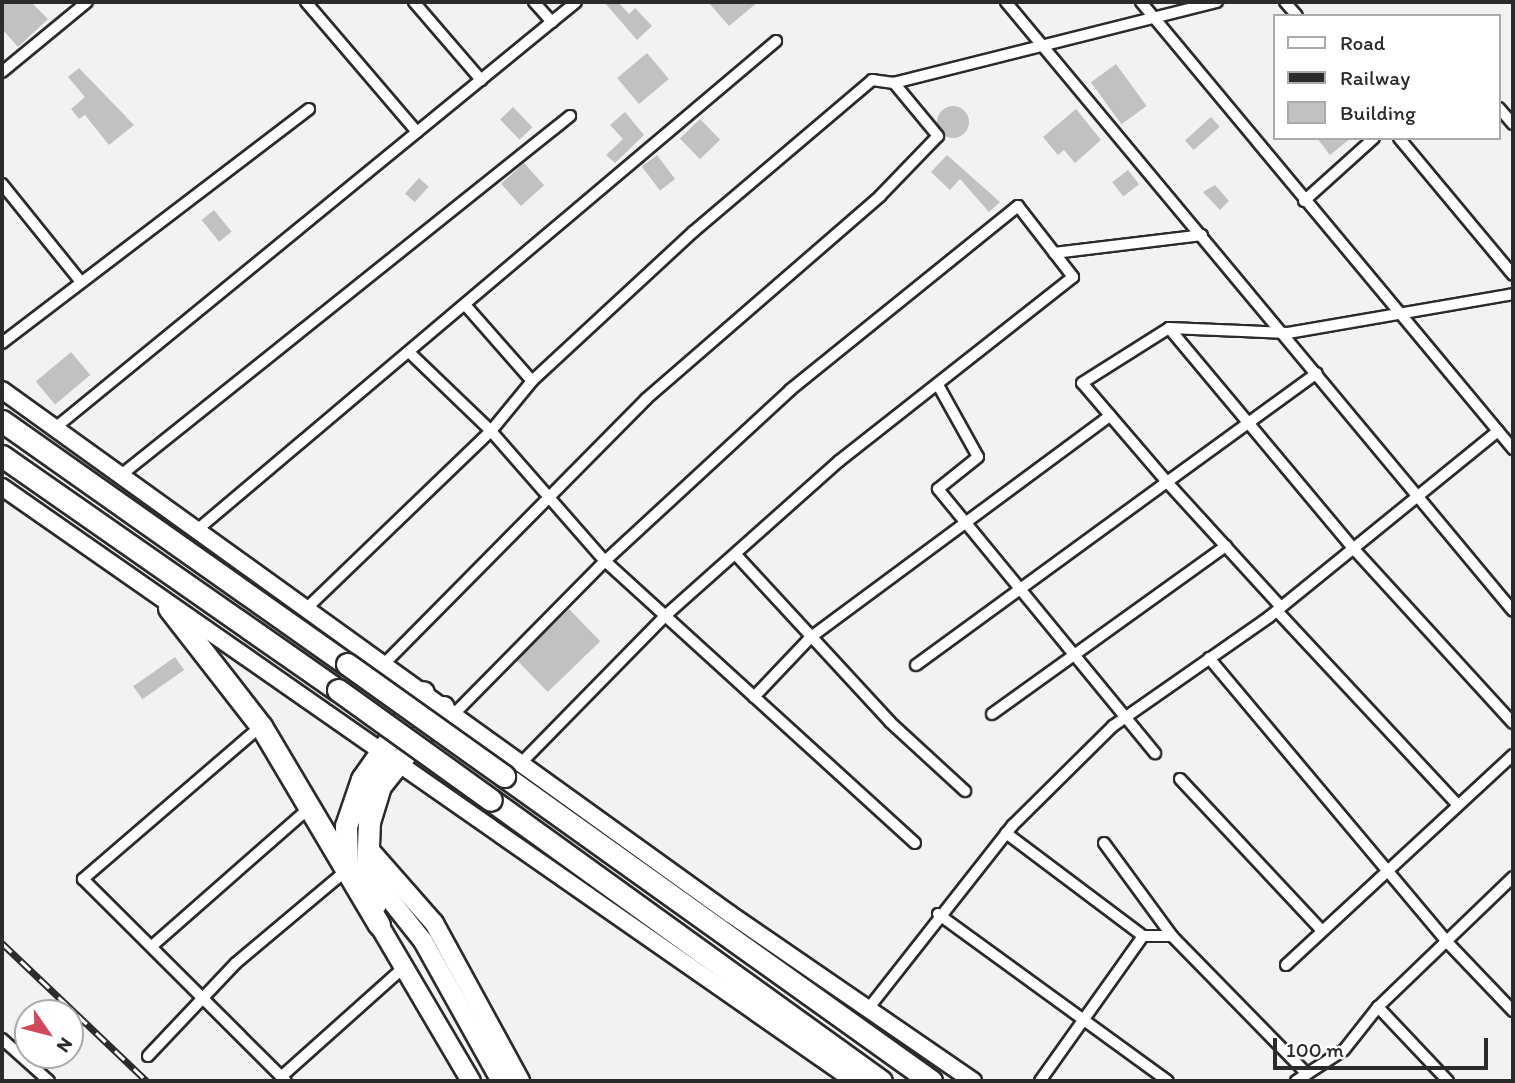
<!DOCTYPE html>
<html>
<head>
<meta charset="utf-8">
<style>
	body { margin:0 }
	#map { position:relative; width:1515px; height:1083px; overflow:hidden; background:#f2f2f2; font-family:Itim,sans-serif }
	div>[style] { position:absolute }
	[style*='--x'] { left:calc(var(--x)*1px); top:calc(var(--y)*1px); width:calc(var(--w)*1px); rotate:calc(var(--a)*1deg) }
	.building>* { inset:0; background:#c1c1c1; transform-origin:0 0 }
	.round { border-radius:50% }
	.roads { filter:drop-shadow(2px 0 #2b2b2b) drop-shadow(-2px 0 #2b2b2b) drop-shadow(0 2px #2b2b2b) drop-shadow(0 -2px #2b2b2b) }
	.street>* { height:10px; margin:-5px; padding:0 5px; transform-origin:5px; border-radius:5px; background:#fff }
	.secondary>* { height:16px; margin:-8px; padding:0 8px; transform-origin:8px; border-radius:8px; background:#fff }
	.primary>* { height:18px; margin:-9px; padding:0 9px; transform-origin:9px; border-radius:9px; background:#fff }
	.highway>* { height:21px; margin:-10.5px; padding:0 10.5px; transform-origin:10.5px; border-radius:10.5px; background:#fff }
	.rail>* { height:7px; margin-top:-3.5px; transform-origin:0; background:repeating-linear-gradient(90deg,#fff 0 13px,#2b2b2b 0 26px); box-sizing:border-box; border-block:2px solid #2b2b2b }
	.bridges { filter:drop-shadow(2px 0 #2b2b2b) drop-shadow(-2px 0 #2b2b2b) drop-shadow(0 2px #2b2b2b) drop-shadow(0 -2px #2b2b2b) }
	.highway-bridge>* { height:21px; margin:-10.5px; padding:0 10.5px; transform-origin:10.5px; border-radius:10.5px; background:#fff }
	span { translate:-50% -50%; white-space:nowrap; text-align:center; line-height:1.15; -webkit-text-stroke:5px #fff; paint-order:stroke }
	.frame { position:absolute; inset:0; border:4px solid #2b2b2b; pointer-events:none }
	.legend { position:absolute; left:1273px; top:14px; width:228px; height:126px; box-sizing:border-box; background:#fff; border:2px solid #aaa; margin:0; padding:9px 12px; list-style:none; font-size:21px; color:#2b2b2b }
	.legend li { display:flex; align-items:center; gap:14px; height:35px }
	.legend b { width:35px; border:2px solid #aaa }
	.north { position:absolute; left:14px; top:999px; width:70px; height:70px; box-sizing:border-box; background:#fff; border:2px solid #aaa; border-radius:50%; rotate:125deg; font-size:19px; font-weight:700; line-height:28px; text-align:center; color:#2b2b2b }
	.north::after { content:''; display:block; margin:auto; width:24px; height:32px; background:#d1495b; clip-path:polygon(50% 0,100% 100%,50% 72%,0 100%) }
	.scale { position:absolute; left:1273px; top:1038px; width:215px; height:32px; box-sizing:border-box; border:4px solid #2b2b2b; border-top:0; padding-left:9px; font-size:21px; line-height:24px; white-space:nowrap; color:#2b2b2b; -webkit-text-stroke:5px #fff; paint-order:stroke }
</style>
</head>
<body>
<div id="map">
	<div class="building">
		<i style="clip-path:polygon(2px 2px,31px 2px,48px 19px,18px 47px,2px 29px)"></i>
		<i style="clip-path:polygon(604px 2px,618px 2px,629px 14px,635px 8px,652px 26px,637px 40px)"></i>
		<i style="clip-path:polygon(708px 2px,758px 2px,729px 26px)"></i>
		<i style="left:647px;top:53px;width:34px;height:39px;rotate:50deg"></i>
		<i style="left:1116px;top:64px;width:52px;height:31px;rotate:54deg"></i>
		<i style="clip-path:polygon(79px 68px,134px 125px,109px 145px,85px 115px,79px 119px,71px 109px,85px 97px,68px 77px)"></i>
		<i class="round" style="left:937px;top:106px;width:32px;height:32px"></i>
		<i style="left:513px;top:107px;width:28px;height:18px;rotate:46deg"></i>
		<i style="clip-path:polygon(1076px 109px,1101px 140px,1075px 163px,1064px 150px,1058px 155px,1043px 137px)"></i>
		<i style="clip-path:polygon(625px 112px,644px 135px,615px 163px,606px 155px,623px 139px,610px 125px)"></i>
		<i style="left:1211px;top:117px;width:13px;height:35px;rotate:48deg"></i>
		<i style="left:700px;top:119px;width:29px;height:28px;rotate:46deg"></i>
		<i style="clip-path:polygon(1317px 138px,1351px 138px,1330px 155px)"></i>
		<i style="left:657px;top:155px;width:30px;height:19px;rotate:53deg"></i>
		<i style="clip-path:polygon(947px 155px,1000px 202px,989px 212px,960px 179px,950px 190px,931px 172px)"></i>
		<i style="left:524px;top:163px;width:30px;height:31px;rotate:48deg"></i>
		<i style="left:1128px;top:170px;width:18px;height:20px;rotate:52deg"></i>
		<i style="left:419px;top:178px;width:13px;height:21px;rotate:42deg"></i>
		<i style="clip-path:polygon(1215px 185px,1229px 201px,1220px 210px,1203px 192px)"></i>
		<i style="left:214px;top:210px;width:28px;height:16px;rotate:51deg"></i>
		<i style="left:71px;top:352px;width:30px;height:46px;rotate:50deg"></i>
		<i style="left:569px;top:609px;width:45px;height:73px;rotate:46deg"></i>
		<i style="left:175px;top:657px;width:16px;height:51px;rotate:55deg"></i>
	</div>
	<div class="roads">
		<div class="street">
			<i style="--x:306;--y:2;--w:171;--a:49.5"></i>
			<i style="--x:414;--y:2;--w:103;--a:49.3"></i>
			<i style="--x:534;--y:2;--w:27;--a:48"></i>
			<i style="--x:1006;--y:2;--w:792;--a:50.22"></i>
			<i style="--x:1141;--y:2;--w:582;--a:50.23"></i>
			<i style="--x:1285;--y:2;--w:18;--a:49"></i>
			<i style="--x:2;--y:72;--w:110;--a:-39.5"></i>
			<i style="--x:1499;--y:108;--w:21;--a:49"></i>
			<i style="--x:1399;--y:138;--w:178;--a:50.2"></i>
			<i style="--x:2;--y:184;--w:126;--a:51.1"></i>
			<i style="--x:1304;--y:201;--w:94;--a:-42"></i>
			<i style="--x:1054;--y:253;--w:149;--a:-6.9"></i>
			<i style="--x:467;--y:307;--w:98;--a:48.7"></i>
			<i style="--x:1169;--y:328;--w:119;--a:2.4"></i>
			<i style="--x:1288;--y:333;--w:228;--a:-9.8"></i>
			<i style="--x:2;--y:343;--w:386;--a:-37.3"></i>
			<i style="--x:411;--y:354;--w:111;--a:43.9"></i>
			<i style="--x:491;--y:431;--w:173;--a:48.8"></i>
			<i style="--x:605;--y:561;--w:419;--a:42.3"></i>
			<i style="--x:938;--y:385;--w:82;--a:60.9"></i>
			<i style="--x:978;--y:457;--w:51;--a:141.3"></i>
			<i style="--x:938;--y:489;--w:342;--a:50.6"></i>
			<i style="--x:55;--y:428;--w:673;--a:-39.27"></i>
			<i style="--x:121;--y:475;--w:575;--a:-38.64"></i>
			<i style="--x:197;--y:530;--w:758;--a:-40.18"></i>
			<i style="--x:738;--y:557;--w:224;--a:47.3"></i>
			<i style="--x:890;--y:722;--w:102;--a:42.6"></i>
			<i style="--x:1281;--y:607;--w:169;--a:-132.4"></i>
			<i style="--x:1167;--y:482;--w:185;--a:-36"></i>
			<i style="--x:307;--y:608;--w:255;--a:-43.9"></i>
			<i style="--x:491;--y:431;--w:65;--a:-50.6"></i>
			<i style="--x:532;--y:381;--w:219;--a:-42.8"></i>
			<i style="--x:693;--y:232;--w:235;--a:-40.3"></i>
			<i style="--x:872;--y:80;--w:22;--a:8"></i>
			<i style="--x:894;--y:83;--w:333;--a:-14.1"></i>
			<i style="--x:1277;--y:611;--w:264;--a:47"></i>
			<i style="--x:1209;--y:658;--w:372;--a:50"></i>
			<i style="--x:1448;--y:943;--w:94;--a:46.3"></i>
			<i style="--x:384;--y:664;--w:373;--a:-45.3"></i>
			<i style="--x:646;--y:399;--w:310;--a:-40.9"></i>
			<i style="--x:880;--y:196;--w:83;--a:-46"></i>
			<i style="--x:938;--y:136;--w:69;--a:-129.7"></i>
			<i style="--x:916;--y:665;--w:311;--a:-36.1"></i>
			<i style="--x:1167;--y:482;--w:130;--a:-130.6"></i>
			<i style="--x:1082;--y:383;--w:103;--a:-32.3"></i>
			<i style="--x:1169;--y:328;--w:287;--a:50.1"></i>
			<i style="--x:1353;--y:548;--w:237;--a:47.6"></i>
			<i style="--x:754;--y:697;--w:83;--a:-46.5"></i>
			<i style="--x:811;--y:637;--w:372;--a:-36.5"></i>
			<i style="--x:454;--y:714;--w:215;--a:-45.4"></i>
			<i style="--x:605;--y:561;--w:252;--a:-42.7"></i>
			<i style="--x:790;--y:390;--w:293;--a:-38.9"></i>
			<i style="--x:1018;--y:206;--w:90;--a:52.2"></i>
			<i style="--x:1073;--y:277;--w:298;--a:141.8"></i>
			<i style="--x:839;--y:461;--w:233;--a:138.3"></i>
			<i style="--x:665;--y:616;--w:206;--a:134.4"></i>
			<i style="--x:992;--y:714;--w:288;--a:-35.7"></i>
			<i style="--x:261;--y:726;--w:235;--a:139.3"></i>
			<i style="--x:83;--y:879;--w:286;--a:44.9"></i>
			<i style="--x:1180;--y:779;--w:208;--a:46.9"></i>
			<i style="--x:1006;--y:833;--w:171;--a:36.9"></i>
			<i style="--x:1143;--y:936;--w:29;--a:0"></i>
			<i style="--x:1172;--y:936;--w:193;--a:45.6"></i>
			<i style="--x:1104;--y:843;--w:115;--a:53.8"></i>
			<i style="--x:938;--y:914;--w:284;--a:36"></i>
			<i style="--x:152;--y:946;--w:210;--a:-41.3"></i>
			<i style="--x:1286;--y:965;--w:309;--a:-42.8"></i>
			<i style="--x:1378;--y:1007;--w:102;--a:46.6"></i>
			<i style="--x:868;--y:1009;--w:234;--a:-51.8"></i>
			<i style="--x:1013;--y:825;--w:141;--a:-44.7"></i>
			<i style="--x:1113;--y:726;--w:190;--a:-34.9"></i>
			<i style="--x:1269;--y:617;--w:295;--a:-39.1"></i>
			<i style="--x:2;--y:1039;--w:63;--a:41.8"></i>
			<i style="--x:148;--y:1056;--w:128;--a:-46.6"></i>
			<i style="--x:236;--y:963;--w:145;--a:-40"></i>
			<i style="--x:281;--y:1077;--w:164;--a:-41.8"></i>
			<i style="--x:1040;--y:1081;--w:178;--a:-54.6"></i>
			<i style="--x:1296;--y:1081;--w:57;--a:-32.9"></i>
			<i style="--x:1344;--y:1050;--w:55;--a:-51.7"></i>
			<i style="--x:1378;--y:1007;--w:187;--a:-43.9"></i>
		</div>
		<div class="secondary">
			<i style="--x:2;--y:390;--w:897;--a:35.75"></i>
			<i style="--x:730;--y:914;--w:295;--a:34.5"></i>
			<i style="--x:2;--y:487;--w:1039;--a:34.88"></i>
		</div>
		<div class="primary">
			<i style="--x:368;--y:848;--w:100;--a:48.7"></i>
			<i style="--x:434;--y:923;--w:180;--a:61.4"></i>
			<i style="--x:368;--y:872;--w:88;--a:51.4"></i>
			<i style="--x:423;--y:941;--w:160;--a:60.9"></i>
			<i style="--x:379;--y:925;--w:181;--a:59.5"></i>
		</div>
		<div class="highway">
			<i style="--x:2;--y:421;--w:422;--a:35.2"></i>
			<i style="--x:2;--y:456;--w:409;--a:34.9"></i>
			<i style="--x:169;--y:608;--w:150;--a:52.1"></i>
			<i style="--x:261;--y:726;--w:231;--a:59.3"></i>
			<i style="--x:504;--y:776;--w:525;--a:35.54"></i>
			<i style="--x:491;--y:800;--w:481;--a:35.8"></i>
			<i style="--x:347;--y:867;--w:41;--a:-91.4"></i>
			<i style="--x:346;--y:826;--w:50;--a:-71.2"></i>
			<i style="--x:362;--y:779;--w:106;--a:-55"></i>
			<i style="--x:375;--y:904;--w:34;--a:-104"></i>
			<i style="--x:367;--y:871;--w:49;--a:-87.7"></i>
			<i style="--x:369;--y:822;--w:38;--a:-73"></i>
			<i style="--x:380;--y:786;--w:101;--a:-51.4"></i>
		</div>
	</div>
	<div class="rail">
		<i style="--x:2;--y:943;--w:200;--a:43.6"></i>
	</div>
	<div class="bridges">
		<div class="highway-bridge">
			<i style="--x:347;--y:664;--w:193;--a:35.5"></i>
			<i style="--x:338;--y:690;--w:188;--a:35.7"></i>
		</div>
	</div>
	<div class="frame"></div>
	<ul class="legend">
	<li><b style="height:9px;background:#fff"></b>Road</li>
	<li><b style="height:9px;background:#2b2b2b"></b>Railway</li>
	<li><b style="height:19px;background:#c1c1c1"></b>Building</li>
	</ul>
	<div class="north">N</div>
	<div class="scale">100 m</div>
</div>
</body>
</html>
